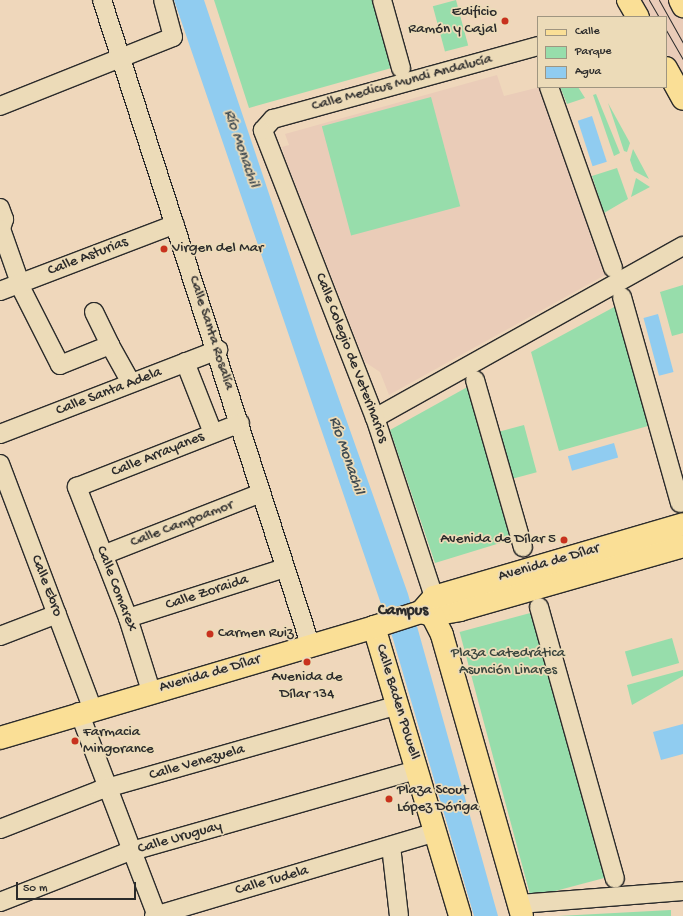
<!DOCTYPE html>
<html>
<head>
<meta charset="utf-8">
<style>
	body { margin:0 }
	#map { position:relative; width:683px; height:916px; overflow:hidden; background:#efd7bb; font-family:"Gochi Hand",sans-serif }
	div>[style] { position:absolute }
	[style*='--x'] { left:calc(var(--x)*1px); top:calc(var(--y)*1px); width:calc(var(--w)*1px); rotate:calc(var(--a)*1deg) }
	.built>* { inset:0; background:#eaccb8 }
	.green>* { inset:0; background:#97ddab; transform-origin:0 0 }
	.water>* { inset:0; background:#90ccf0; transform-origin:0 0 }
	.roads { filter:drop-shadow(1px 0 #2b2b2b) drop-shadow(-1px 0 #2b2b2b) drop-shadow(0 1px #2b2b2b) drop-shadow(0 -1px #2b2b2b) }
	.minor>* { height:18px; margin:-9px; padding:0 9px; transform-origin:9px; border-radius:9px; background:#ecdbb8 }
	.major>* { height:22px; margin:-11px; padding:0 11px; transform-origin:11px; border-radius:11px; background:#fadf96 }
	.tram>* { height:1px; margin:-0.5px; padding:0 0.5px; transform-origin:0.5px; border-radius:0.5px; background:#2b2b2b }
	.dots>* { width:11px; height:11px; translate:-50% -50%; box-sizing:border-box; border:2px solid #ecdbb8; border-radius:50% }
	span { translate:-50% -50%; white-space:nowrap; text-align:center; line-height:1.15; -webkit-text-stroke:3.5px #ecdbb8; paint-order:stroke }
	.poi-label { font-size:15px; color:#2b2b2b }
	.right { translate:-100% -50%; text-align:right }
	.left { translate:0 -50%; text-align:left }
	.street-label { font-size:15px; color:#2b2b2b }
	.park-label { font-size:15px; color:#3b463e }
	.water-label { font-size:16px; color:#3f4b52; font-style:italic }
	.neighbourhood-label { font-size:16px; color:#2b2b2b; font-weight:700 }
	.legend { position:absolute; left:537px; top:16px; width:130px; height:72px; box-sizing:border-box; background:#ecdbb8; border:1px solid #9f9580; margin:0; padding:5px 7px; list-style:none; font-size:12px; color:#2b2b2b }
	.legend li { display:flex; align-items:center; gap:8px; height:20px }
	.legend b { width:20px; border:1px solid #9f9580 }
	.scale { position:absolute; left:16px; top:882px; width:120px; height:18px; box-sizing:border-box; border:2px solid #2b2b2b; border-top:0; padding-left:5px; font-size:12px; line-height:14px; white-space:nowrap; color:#2b2b2b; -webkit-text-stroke:3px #ecdbb8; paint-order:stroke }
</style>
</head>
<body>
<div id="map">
	<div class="built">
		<i style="clip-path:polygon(638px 0,673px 0,683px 18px,683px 83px,666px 52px,666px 17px,647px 17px)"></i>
		<i style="clip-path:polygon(497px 75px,504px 96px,540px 87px,605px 275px,389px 395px,380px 372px,365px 362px,285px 158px,282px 147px,289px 145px,285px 134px)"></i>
	</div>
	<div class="green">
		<i style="clip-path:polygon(214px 0,376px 0,395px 67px,249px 108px)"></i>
		<i style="left:456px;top:0;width:47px;height:24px;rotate:75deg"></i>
		<i style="clip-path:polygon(560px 87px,578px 87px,585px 98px,567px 104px)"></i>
		<i style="clip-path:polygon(596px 94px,620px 153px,614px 156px,593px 95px)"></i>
		<i style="left:431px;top:97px;width:113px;height:113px;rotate:75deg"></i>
		<i style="clip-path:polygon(608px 103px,630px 143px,627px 152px,624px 151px)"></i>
		<i style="clip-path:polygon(633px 149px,649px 179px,634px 171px,630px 160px)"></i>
		<i style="clip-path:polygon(617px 168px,628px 199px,604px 213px,592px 176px)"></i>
		<i style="clip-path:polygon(636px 178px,650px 187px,631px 197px)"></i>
		<i style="clip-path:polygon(683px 285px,683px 333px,672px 336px,660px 292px)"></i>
		<i style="clip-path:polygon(616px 306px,648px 426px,559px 451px,531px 352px)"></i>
		<i style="clip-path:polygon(471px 385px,513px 539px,435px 563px,390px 430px)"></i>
		<i style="left:524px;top:425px;width:49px;height:26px;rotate:75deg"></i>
		<i style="left:534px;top:612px;width:275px;height:77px;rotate:75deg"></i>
		<i style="left:672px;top:638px;width:26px;height:49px;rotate:74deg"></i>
		<i style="clip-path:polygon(683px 670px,683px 676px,632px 705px,627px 685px)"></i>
		<i style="clip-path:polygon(671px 910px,671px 916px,558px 916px)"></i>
	</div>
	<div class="water">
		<i style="clip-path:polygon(174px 0,204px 0,317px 337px,408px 594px,498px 916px,474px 916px,393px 639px)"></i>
		<i style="left:592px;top:116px;width:48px;height:15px;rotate:72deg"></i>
		<i style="left:658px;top:314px;width:60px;height:15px;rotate:75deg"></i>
		<i style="left:614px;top:443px;width:15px;height:48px;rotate:74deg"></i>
		<i style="clip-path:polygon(683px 724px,683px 754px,661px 760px,653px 732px)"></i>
	</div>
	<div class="roads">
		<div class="minor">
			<i style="--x:102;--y:0;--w:677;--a:72.1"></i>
			<i style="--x:382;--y:0;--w:71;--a:74.4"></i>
			<i style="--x:549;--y:87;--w:192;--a:70.5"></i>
			<i style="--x:0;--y:106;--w:186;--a:-21.7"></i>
			<i style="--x:173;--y:37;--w:38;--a:-105"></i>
			<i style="--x:0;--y:208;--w:12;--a:70"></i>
			<i style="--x:4;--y:219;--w:10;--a:107"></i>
			<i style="--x:1;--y:229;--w:57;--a:70.6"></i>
			<i style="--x:22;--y:290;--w:84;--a:63.1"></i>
			<i style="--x:60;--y:365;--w:54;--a:-21.8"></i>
			<i style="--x:110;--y:345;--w:38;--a:61"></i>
			<i style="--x:0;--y:291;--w:187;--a:-20.9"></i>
			<i style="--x:622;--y:297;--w:214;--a:74.3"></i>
			<i style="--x:94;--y:312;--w:37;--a:64"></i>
			<i style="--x:185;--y:362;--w:76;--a:68.5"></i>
			<i style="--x:475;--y:380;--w:174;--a:74"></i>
			<i style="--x:375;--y:418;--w:353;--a:-29.2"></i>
			<i style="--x:0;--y:434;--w:234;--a:-21.1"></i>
			<i style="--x:0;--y:464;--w:261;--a:69.3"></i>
			<i style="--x:103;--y:555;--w:170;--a:-21.4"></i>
			<i style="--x:434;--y:597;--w:188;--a:-108.2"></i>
			<i style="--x:375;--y:418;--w:309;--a:-111.3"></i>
			<i style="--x:263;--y:130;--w:15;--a:-48"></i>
			<i style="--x:273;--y:119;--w:275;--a:-15.4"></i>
			<i style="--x:539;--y:607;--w:282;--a:74.4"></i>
			<i style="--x:128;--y:618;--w:165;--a:-17.7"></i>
			<i style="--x:0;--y:636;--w:61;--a:-21.1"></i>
			<i style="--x:151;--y:691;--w:77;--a:-107.5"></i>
			<i style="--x:128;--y:618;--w:141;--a:-111.3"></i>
			<i style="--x:77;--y:487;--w:175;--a:-21.4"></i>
			<i style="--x:79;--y:712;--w:218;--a:69.1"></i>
			<i style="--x:0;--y:829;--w:107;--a:-21.3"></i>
			<i style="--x:100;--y:790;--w:310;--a:-15.9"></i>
			<i style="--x:391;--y:846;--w:70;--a:83.5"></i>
			<i style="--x:0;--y:902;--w:134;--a:-21.4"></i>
			<i style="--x:125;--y:853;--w:304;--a:-15.9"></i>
			<i style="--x:519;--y:904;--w:165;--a:-4.5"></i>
			<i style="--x:154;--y:916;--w:293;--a:-16.6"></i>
		</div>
		<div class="major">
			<i style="--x:628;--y:0;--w:20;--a:60"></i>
			<i style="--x:680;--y:0;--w:7;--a:63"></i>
			<i style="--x:666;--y:68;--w:35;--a:61"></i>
			<i style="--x:421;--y:612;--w:11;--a:15"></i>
			<i style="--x:432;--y:615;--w:28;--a:-10"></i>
			<i style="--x:460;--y:610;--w:232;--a:-16"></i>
			<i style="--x:432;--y:615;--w:22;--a:63"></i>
			<i style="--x:442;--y:635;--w:292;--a:74.1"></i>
			<i style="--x:374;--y:627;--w:302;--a:73.4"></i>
			<i style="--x:0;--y:738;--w:390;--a:-16.5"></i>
			<i style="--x:374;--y:627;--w:49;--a:-17.7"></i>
			<i style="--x:421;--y:612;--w:20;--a:-49"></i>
			<i style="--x:434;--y:597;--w:259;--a:-16.3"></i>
		</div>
	</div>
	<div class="tram">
		<i style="--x:649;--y:0;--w:20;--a:60"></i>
		<i style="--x:659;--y:0;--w:49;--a:60.8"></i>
		<i style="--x:666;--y:30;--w:34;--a:60"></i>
	</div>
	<div class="dots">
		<i style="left:505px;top:21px;background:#c8321e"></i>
		<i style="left:164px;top:249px;background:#c8321e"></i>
		<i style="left:564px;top:540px;background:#c8321e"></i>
		<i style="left:210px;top:634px;background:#c8321e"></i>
		<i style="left:307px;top:662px;background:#c8321e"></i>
		<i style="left:75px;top:741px;background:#c8321e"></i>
		<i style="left:389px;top:799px;background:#c8321e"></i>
	</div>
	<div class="poi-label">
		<span class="right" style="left:497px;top:21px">Edificio<br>Ramón y Cajal</span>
		<span class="left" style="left:172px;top:249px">Virgen del Mar</span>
		<span class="right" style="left:556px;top:540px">Avenida de Dílar 5</span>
		<span class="left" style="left:218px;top:634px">Carmen Ruiz</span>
		<span style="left:307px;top:686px">Avenida de<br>Dílar 134</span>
		<span class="left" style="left:83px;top:741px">Farmacia<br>Mingorance</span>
		<span class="left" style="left:397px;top:799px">Plaza Scout<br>López Dóriga</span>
	</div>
	<div class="street-label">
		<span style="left:402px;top:83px;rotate:-15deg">Calle Medicus Mundi Andalucía</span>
		<span style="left:88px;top:257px;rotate:-21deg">Calle Asturias</span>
		<span style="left:211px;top:333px;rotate:72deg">Calle Santa Rosalía</span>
		<span style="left:351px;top:358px;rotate:69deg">Calle Colegio de Veterinarios</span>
		<span style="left:109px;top:392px;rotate:-21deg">Calle Santa Adela</span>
		<span style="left:158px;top:455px;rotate:-22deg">Calle Arrayanes</span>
		<span style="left:182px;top:524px;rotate:-21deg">Calle Campoamor</span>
		<span style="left:549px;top:563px;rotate:-16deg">Avenida de Dílar</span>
		<span style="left:46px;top:586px;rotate:69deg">Calle Ebro</span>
		<span style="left:116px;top:589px;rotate:69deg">Calle Comarex</span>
		<span style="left:207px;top:593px;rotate:-18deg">Calle Zoraida</span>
		<span style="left:210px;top:674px;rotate:-16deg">Avenida de Dílar</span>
		<span style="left:397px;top:702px;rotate:73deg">Calle Baden Powell</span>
		<span style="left:197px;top:763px;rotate:-16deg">Calle Venezuela</span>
		<span style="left:180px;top:838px;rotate:-16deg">Calle Uruguay</span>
		<span style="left:272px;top:881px;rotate:-16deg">Calle Tudela</span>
	</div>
	<div class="park-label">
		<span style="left:508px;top:662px">Plaza Catedrática<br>Asunción Linares</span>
	</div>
	<div class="water-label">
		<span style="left:240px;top:149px;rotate:71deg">Río Monachil</span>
		<span style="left:345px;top:456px;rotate:71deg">Río Monachil</span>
	</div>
	<div class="neighbourhood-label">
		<span style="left:403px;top:612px">Campus</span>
	</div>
	<ul class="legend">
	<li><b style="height:5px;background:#fadf96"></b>Calle</li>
	<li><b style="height:11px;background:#97ddab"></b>Parque</li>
	<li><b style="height:11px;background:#90ccf0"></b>Agua</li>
	</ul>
	<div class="scale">50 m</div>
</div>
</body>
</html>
